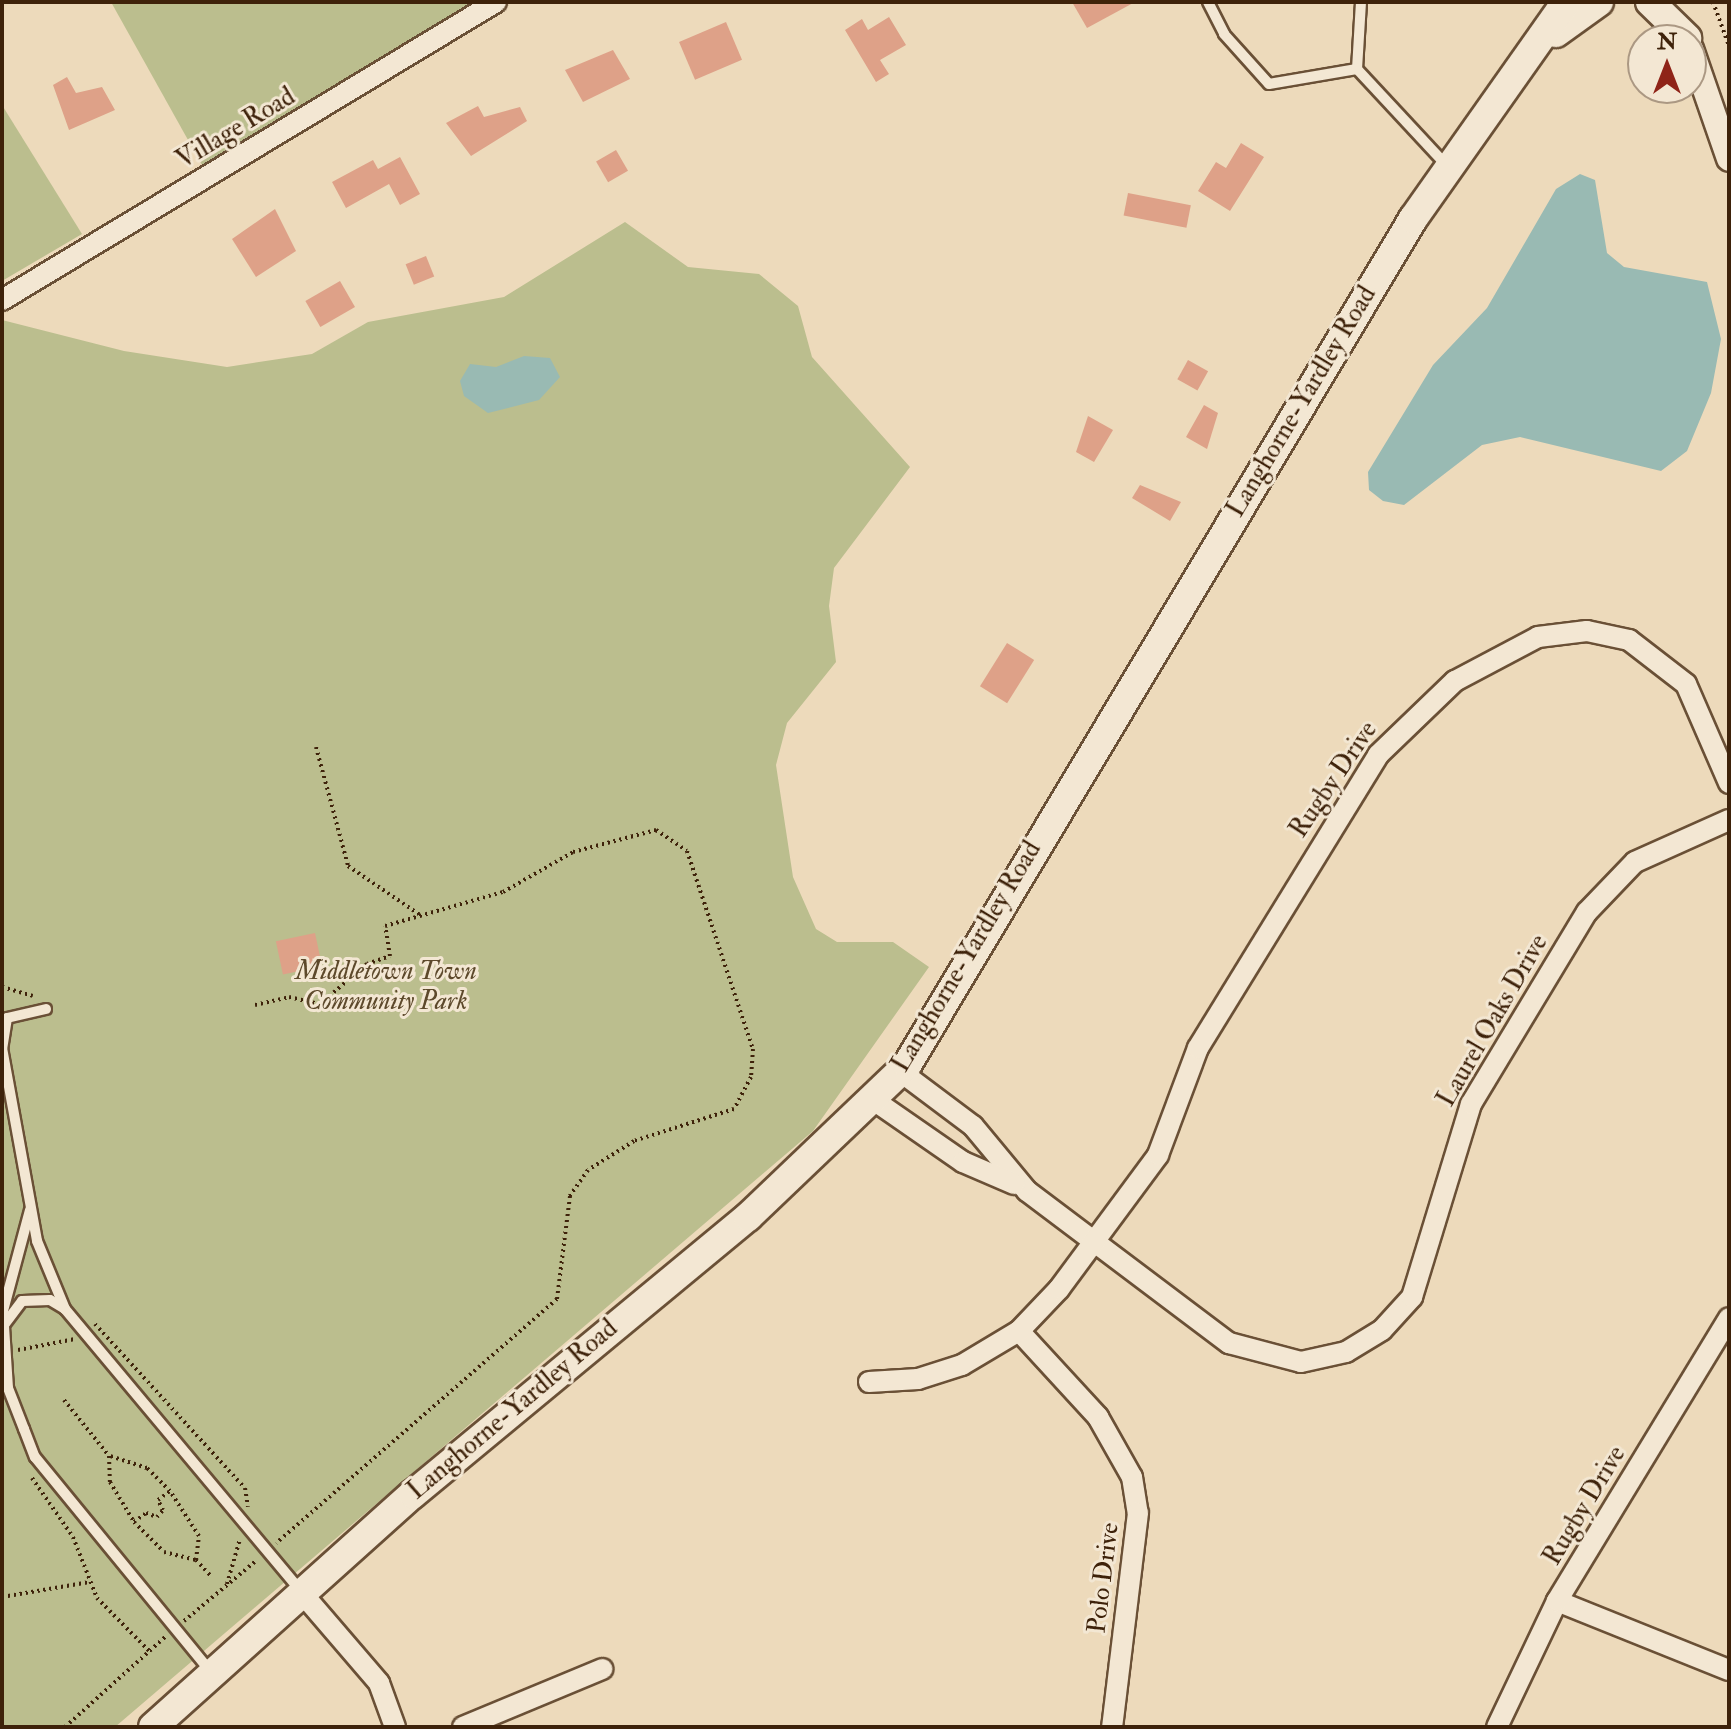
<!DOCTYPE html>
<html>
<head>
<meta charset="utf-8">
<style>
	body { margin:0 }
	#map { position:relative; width:1731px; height:1729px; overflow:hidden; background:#eddabb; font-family:"IM FELL Double Pica",serif }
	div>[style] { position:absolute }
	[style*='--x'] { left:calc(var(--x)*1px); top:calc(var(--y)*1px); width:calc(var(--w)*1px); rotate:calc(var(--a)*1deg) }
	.green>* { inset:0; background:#bbbe8e }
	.water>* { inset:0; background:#99bab3 }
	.building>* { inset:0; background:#dea188; transform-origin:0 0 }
	.path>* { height:4px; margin-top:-2px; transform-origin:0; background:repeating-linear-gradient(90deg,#3e220a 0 2px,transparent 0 6px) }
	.roads { filter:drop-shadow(2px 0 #6a5036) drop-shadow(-2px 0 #6a5036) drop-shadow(0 2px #6a5036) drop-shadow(0 -2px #6a5036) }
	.service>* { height:10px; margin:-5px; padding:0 5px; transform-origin:5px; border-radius:5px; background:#f3e7d3 }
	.minor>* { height:20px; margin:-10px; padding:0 10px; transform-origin:10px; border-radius:10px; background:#f3e7d3 }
	.tertiary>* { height:24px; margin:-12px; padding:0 12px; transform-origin:12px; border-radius:12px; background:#f3e7d3 }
	.secondary>* { height:28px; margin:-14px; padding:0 14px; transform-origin:14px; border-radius:14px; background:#f3e7d3 }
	span { translate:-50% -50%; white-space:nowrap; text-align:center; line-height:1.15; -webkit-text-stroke:6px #f3e7d3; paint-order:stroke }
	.street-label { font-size:26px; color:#3e220a }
	.park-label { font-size:26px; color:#5d492b; font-style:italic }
	.frame { position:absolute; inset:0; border:4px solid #3e220a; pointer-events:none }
	.north { position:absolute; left:1627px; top:24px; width:80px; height:80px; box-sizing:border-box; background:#f3e7d3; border:2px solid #ab9883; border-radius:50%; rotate:0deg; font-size:22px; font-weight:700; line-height:32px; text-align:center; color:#3e220a }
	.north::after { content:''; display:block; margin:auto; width:28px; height:36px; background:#8f2418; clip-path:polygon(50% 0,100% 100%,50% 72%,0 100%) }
</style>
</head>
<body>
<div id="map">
	<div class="green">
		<i style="clip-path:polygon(111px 2px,476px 2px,202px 165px)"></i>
		<i style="clip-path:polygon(2px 105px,82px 234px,2px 281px)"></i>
		<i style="clip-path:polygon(625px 222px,688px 267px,759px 274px,798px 306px,812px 357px,910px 467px,834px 568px,829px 606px,836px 662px,787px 723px,776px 765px,793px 877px,816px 929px,837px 942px,893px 942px,929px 967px,813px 1131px,115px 1727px,2px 1727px,2px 320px,124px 351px,227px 367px,312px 354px,368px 322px,504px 297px)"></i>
	</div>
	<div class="water">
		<i style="clip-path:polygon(1580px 174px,1595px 180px,1607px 253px,1624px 267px,1707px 282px,1721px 339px,1711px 393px,1687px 451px,1661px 471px,1520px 437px,1482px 445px,1404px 505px,1383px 501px,1369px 490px,1368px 472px,1433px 365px,1487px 308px,1556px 189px)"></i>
		<i style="clip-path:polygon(524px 356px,550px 358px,560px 377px,539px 400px,488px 413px,464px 396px,460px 381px,470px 364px,496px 367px)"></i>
	</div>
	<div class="building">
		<i style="clip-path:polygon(1072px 2px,1135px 2px,1087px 28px)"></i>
		<i style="clip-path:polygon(889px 17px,906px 45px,880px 60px,889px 74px,876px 82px,845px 30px,862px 19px,868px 30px)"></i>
		<i style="left:726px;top:22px;width:41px;height:51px;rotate:67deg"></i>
		<i style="clip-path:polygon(613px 50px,630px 79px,583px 102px,565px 70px)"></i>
		<i style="clip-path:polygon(67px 77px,76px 93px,102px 87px,115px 110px,69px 130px,53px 85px)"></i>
		<i style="clip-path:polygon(478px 106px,484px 117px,520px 107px,527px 121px,471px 156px,446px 123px)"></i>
		<i style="clip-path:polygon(1241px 143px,1264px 157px,1230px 211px,1198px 191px,1216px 162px,1226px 168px)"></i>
		<i style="left:616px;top:150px;width:24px;height:23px;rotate:60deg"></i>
		<i style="clip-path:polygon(400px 157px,420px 194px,400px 205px,389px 184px,346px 208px,332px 182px,373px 160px,378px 169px)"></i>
		<i style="left:1128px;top:193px;width:64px;height:23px;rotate:11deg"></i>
		<i style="clip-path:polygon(275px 209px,296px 251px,256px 277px,232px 239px)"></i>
		<i style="left:426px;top:256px;width:22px;height:22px;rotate:68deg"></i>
		<i style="left:340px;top:281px;width:30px;height:40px;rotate:60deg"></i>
		<i style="left:1188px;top:360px;width:23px;height:22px;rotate:29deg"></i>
		<i style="clip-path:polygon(1204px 405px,1218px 413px,1207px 449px,1186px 437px)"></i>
		<i style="clip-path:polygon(1088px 416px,1113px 430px,1094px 462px,1076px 452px)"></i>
		<i style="clip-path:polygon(1140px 485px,1181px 502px,1170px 521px,1132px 498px)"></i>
		<i style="left:1007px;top:643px;width:32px;height:51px;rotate:32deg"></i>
		<i style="left:315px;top:933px;width:34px;height:40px;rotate:78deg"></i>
	</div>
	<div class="path">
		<i style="--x:1713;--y:2;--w:47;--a:70"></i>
		<i style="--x:316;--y:747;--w:123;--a:74.9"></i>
		<i style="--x:348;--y:866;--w:87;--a:34.2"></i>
		<i style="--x:2;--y:987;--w:32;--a:16"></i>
		<i style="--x:255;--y:1005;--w:35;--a:-13"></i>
		<i style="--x:289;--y:997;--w:32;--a:13"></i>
		<i style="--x:320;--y:1004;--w:62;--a:-40.4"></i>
		<i style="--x:367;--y:964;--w:24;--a:-19"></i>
		<i style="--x:390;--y:956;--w:30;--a:-99"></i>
		<i style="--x:385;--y:926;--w:123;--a:-16.1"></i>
		<i style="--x:503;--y:892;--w:81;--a:-29.7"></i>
		<i style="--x:573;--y:852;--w:86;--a:-14.8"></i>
		<i style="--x:656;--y:830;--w:37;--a:34"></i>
		<i style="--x:687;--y:851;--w:209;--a:71.6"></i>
		<i style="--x:753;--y:1049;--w:28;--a:94"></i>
		<i style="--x:751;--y:1077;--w:36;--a:118"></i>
		<i style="--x:734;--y:1109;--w:105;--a:162.3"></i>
		<i style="--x:634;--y:1141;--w:54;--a:147.8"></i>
		<i style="--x:588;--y:1170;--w:32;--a:125"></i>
		<i style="--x:570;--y:1196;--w:104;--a:97.2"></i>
		<i style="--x:557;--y:1299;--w:372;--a:139"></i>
		<i style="--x:95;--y:1324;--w:222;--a:47.6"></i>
		<i style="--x:245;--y:1488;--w:19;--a:81"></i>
		<i style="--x:18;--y:1350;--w:58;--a:-10.9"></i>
		<i style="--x:64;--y:1400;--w:72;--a:51.2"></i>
		<i style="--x:32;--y:1478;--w:72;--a:55.2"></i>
		<i style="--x:73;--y:1537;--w:66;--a:68.5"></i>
		<i style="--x:97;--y:1598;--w:76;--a:45.5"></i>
		<i style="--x:134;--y:1522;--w:15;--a:-37"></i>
		<i style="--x:146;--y:1513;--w:12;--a:20"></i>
		<i style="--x:157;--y:1517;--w:9;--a:-49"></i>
		<i style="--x:163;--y:1510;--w:11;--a:-117"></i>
		<i style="--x:158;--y:1500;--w:15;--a:-37"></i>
		<i style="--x:196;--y:1560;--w:24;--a:-83"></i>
		<i style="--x:199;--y:1536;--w:54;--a:-122.8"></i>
		<i style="--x:170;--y:1491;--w:33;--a:-135"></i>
		<i style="--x:147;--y:1468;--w:40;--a:-162"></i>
		<i style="--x:109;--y:1456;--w:26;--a:88"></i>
		<i style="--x:110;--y:1482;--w:47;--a:59"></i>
		<i style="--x:134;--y:1522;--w:42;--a:45"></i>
		<i style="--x:164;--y:1552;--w:33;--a:14"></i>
		<i style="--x:196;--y:1560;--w:22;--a:47"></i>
		<i style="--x:227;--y:1584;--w:47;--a:-73.9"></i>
		<i style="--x:2;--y:1597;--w:89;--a:-9.7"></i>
		<i style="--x:184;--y:1621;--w:95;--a:-39.9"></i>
		<i style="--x:65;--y:1727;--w:135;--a:-42"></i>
	</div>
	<div class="roads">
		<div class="service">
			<i style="--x:1208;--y:2;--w:36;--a:63"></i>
			<i style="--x:1224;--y:34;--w:67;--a:48"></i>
			<i style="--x:1269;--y:84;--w:89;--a:-9.7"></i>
			<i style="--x:1361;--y:2;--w:67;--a:93.4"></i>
			<i style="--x:1357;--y:69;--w:132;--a:47.1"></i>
			<i style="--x:46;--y:1009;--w:40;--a:167"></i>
			<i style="--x:7;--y:1018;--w:30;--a:99"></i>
			<i style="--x:2;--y:1048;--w:196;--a:79.7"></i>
			<i style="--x:37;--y:1241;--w:74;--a:67.6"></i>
			<i style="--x:65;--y:1309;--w:366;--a:50.1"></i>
			<i style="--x:30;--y:1210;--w:105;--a:105"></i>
			<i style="--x:3;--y:1311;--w:77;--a:86.3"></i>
			<i style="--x:8;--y:1388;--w:44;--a:68.7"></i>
			<i style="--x:24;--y:1429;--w:30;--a:69"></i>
			<i style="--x:35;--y:1457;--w:276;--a:50.7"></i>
			<i style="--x:4;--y:1325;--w:30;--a:-53"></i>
			<i style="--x:22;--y:1301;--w:28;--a:-2"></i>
			<i style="--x:50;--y:1300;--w:17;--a:31"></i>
		</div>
		<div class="minor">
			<i style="--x:2;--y:300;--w:577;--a:-31.1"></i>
			<i style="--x:901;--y:1072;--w:90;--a:36.9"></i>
			<i style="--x:973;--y:1126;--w:85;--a:50.3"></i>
			<i style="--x:1027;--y:1191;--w:253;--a:37"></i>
			<i style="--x:1229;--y:1343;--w:74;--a:14.8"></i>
			<i style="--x:1301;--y:1362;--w:46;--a:-12.5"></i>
			<i style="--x:1346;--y:1352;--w:42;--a:-31.4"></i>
			<i style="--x:1382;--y:1330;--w:45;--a:-47.7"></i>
			<i style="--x:1412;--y:1297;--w:202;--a:-73"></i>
			<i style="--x:1471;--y:1104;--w:224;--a:-58.9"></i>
			<i style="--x:1587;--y:912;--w:69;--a:-46.2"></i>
			<i style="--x:1635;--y:862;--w:103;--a:-24.1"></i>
			<i style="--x:875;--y:1101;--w:107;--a:34.7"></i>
			<i style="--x:963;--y:1162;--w:56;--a:23.3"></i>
			<i style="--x:1019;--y:1331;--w:117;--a:47.4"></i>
			<i style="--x:1098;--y:1417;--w:69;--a:60.5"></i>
			<i style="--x:1132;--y:1477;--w:36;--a:81"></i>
			<i style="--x:1138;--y:1513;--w:216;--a:96.9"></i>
			<i style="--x:869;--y:1382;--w:49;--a:-3.5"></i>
			<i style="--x:918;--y:1379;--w:46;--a:-17.7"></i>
			<i style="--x:962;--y:1365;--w:66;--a:-30.8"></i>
			<i style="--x:1019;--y:1331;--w:58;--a:-46.4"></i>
			<i style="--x:1059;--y:1289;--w:167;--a:-53.5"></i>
			<i style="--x:1158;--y:1155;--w:114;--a:-69.5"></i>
			<i style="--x:1198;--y:1048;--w:344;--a:-58.4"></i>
			<i style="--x:1378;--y:755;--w:107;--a:-43.9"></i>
			<i style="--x:1455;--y:681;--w:94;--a:-27.9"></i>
			<i style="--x:1538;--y:637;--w:49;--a:-7"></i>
			<i style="--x:1587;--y:631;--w:43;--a:12.1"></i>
			<i style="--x:1629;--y:640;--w:72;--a:37.7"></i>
			<i style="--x:1686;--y:684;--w:108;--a:66.5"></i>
			<i style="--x:301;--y:1592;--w:120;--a:49.4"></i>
			<i style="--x:379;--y:1683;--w:47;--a:70"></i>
			<i style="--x:1557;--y:1601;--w:185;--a:21.9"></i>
			<i style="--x:463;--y:1727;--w:151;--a:-22.6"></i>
			<i style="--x:1497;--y:1727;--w:140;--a:-64.5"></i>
			<i style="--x:1557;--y:1601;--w:331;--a:-58.7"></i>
		</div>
		<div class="tertiary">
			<i style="--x:1691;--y:49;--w:116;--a:70.9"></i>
		</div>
		<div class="secondary">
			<i style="--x:1650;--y:2;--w:52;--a:44.2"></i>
			<i style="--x:1556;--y:33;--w:53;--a:-35.8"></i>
			<i style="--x:153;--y:1727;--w:349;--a:-41.9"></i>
			<i style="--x:413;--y:1494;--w:435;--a:-39.6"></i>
			<i style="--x:748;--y:1217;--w:220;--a:-43.7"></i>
			<i style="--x:907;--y:1065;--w:986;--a:-59.12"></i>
			<i style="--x:1413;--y:219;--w:266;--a:-54.8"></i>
		</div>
	</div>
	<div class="street-label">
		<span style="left:236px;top:129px;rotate:-31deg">Village Road</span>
		<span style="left:1302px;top:402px;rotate:-59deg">Langhorne-Yardley Road</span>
		<span style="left:1334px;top:780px;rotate:-56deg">Rugby Drive</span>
		<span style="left:967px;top:957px;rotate:-59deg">Langhorne-Yardley Road</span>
		<span style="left:1493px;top:1021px;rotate:-60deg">Laurel Oaks Drive</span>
		<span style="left:513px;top:1410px;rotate:-40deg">Langhorne-Yardley Road</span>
		<span style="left:1585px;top:1506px;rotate:-59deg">Rugby Drive</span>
		<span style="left:1104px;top:1578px;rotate:-83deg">Polo Drive</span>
	</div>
	<div class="park-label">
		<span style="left:386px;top:987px">Middletown Town<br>Community Park</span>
	</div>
	<div class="frame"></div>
	<div class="north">N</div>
</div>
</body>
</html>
